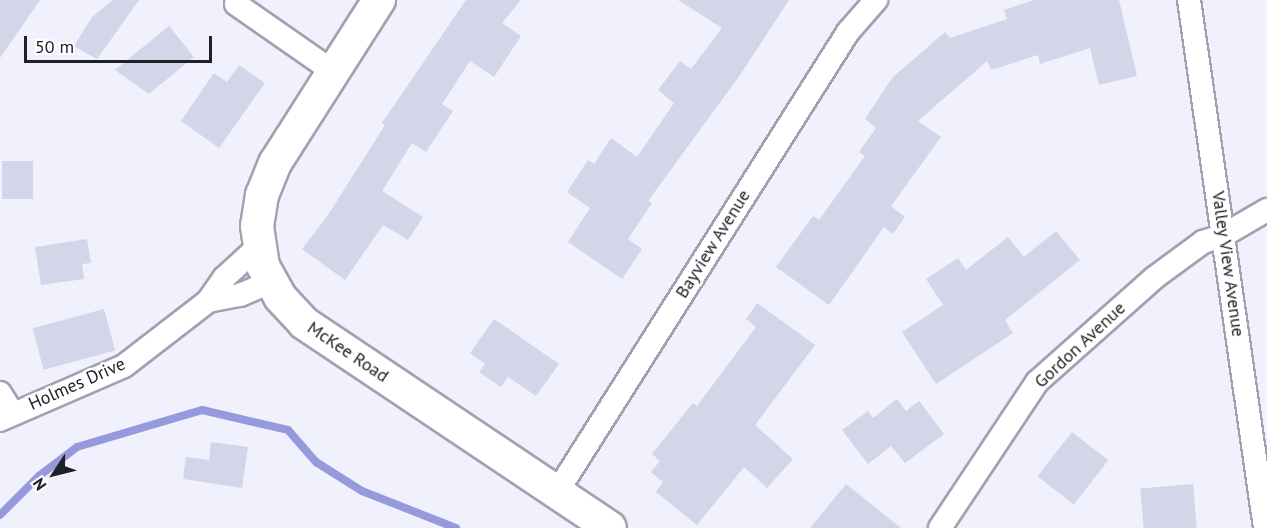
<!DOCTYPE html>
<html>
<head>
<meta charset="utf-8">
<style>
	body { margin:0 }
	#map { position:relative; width:1267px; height:528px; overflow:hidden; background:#f0f1fc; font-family:"PT Sans",sans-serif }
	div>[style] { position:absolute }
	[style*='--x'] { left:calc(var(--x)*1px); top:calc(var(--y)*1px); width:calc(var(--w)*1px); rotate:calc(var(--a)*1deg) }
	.stream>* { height:8px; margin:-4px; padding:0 4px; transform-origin:4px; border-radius:4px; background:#969adc }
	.building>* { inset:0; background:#d3d5e8; transform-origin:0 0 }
	.roads { filter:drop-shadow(2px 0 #a0a2b4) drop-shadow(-2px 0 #a0a2b4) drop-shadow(0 2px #a0a2b4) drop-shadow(0 -2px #a0a2b4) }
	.street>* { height:22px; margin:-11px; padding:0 11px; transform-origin:11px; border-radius:11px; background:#fff }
	.secondary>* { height:32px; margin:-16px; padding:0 16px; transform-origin:16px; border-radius:16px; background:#fff }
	span { translate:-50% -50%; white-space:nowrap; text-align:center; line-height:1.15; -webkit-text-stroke:5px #fff; paint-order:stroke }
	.street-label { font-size:18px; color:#202128 }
	.north { position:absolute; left:24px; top:444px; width:60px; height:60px; -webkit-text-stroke:4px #fff; paint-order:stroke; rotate:235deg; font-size:16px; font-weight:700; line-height:24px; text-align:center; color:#202128 }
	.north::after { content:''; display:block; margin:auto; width:21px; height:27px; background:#202128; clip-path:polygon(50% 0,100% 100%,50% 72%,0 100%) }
	.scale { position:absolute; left:24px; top:36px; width:188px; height:27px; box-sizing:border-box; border:3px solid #202128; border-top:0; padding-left:8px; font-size:18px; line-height:21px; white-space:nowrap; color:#202128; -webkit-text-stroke:4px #fff; paint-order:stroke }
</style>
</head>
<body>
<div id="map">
	<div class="stream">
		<i style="--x:0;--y:515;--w:55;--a:-45"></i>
		<i style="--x:39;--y:476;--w:48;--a:-37.3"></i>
		<i style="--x:77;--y:447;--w:130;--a:-16.5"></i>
		<i style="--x:202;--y:410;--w:88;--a:13.1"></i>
		<i style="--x:288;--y:430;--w:43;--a:48.8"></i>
		<i style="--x:316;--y:462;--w:54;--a:32.2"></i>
		<i style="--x:362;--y:491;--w:101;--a:21.5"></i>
	</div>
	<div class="building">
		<i style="clip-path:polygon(0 0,40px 0,0 58px)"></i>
		<i style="clip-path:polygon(113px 0,139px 0,97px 59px,74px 46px,92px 17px)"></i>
		<i style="clip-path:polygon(466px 0,521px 0,502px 23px,521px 36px,494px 77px,470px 61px,442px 104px,453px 111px,426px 152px,412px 143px,382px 191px,423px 217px,408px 240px,383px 225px,345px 280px,302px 249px,328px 215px,385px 125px,382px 123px)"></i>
		<i style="clip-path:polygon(678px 0,789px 0,740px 75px,648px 201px,652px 203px,628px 239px,642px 249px,622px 279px,568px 242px,590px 208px,567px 192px,588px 160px,594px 164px,611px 138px,637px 157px,674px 103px,658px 90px,680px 61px,691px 69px,722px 28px)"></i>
		<i style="clip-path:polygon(1034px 0,1119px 0,1137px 76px,1099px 85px,1090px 48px,1040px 64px,1038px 55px,991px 70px,987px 61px,918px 121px,941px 137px,891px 206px,905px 217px,893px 234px,884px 227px,829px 305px,776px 267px,813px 216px,819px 220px,865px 156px,859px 152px,876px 128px,865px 119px,892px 78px,945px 32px,950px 38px,1007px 19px,1004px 10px)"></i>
		<i style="clip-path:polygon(169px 26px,194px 57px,149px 94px,115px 70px)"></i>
		<i style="clip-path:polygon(239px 65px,265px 83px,219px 148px,181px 121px,214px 73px,227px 82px)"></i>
		<i style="left:2px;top:161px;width:31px;height:38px"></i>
		<i style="clip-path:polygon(1056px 231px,1080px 260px,1005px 320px,1013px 333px,936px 384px,902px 332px,943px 305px,926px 279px,958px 258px,966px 270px,1008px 237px,1024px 257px)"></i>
		<i style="clip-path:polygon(87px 239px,91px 263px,82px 264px,84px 279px,41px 285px,35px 247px)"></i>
		<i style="clip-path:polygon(757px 303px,815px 345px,755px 425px,793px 459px,767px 488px,744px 467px,697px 525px,656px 492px,663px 482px,651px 472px,660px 461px,652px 454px,693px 403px,697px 406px,756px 327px,746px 319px)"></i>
		<i style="left:104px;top:309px;width:43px;height:74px;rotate:75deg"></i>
		<i style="clip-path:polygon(494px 319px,559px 364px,536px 396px,508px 377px,501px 387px,479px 372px,485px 364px,470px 353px)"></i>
		<i style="clip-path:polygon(897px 399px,906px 411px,919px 401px,944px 434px,905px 463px,891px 446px,868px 464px,842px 430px,868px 411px,873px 418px)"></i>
		<i style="left:1072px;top:432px;width:46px;height:56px;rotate:38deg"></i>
		<i style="clip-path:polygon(211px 442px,248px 447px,242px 488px,183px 479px,186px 457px,209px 460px)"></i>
		<i style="clip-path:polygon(846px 484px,901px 528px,810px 528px)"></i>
		<i style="left:1193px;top:484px;width:44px;height:53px;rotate:85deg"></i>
	</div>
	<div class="roads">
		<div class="street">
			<i style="--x:1189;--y:0;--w:533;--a:81.81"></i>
			<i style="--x:236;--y:4;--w:119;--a:34.8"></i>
			<i style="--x:208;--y:301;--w:33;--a:-11"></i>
			<i style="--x:240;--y:295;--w:34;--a:-23"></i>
			<i style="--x:0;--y:393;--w:22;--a:58"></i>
			<i style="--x:0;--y:420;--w:135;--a:-23.5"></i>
			<i style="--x:124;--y:366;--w:106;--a:-37.7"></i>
			<i style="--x:208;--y:301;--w:28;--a:-55"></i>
			<i style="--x:224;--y:278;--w:46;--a:-42.4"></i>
			<i style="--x:557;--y:492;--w:544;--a:-57.68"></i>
			<i style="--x:848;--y:32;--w:43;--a:-48.8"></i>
			<i style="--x:940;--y:528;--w:175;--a:-56.4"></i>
			<i style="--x:1037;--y:382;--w:157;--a:-41.6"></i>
			<i style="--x:1154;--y:278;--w:61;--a:-36.3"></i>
			<i style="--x:1203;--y:242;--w:22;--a:-18"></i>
			<i style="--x:1224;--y:235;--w:50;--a:-30.2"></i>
		</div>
		<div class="secondary">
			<i style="--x:379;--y:0;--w:193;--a:122.5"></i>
			<i style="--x:275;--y:163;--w:35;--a:112"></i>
			<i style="--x:262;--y:195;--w:31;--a:99"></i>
			<i style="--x:257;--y:226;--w:40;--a:81.5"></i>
			<i style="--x:263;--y:266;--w:35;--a:61"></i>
			<i style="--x:280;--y:297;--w:35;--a:47"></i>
			<i style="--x:304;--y:323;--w:368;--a:33.8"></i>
		</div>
	</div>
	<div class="street-label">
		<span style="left:713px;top:244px;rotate:-58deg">Bayview Avenue</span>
		<span style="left:1228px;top:264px;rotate:82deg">Valley View Avenue</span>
		<span style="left:1080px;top:345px;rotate:-43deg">Gordon Avenue</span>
		<span style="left:348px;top:352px;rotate:34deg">McKee Road</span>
		<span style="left:77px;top:384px;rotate:-24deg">Holmes Drive</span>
	</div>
	<div class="north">N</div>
	<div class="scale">50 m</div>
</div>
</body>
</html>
